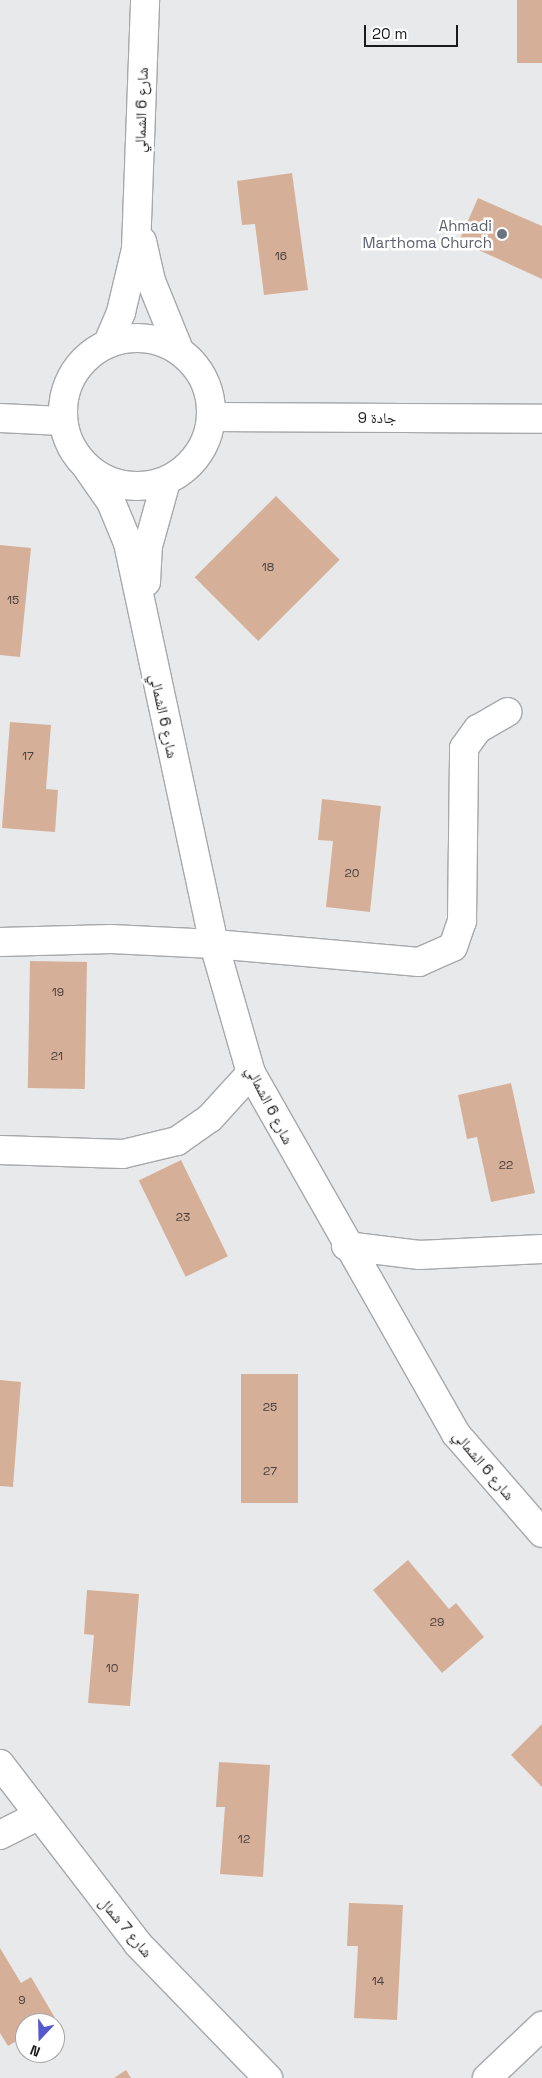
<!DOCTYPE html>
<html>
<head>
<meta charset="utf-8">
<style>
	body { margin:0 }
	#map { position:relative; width:542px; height:2078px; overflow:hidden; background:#e8e9eb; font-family:"Space Grotesk","Noto Naskh Arabic",sans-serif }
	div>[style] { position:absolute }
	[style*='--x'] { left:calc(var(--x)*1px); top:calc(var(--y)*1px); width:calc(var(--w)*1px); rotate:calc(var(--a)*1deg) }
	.building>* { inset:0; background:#d6af99; transform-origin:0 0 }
	.roads { filter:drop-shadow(1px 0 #a7a8aa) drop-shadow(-1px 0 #a7a8aa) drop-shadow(0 1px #a7a8aa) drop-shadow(0 -1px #a7a8aa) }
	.minor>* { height:28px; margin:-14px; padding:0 14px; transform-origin:14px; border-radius:14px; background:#fff }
	.tertiary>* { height:28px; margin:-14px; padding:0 14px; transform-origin:14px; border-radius:14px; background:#fff }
	.tertiary>.ring { margin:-14px; padding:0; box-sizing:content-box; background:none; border:28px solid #fff; border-radius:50% }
	.dots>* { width:14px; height:14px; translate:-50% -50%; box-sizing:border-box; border:2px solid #fff; border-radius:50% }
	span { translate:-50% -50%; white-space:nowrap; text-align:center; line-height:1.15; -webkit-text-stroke:5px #fff; paint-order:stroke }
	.number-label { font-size:12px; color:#4a403b }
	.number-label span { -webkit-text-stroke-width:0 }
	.street-label { font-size:15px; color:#1b1b1c }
	.worship-label { font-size:15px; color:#5b616d }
	.right { translate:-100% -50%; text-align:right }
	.north { position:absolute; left:15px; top:2013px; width:50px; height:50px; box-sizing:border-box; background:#fff; border:1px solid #a4a4a4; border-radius:50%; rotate:201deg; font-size:14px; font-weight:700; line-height:20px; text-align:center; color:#1b1b1c }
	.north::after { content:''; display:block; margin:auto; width:18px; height:22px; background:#5557ce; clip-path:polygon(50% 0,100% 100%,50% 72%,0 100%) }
	.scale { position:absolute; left:364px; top:25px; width:94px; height:22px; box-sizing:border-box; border:2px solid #1b1b1c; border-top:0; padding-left:6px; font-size:15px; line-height:18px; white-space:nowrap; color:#1b1b1c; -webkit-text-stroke:4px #fff; paint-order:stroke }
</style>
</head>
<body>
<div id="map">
	<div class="building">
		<i style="left:517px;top:0;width:25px;height:63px"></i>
		<i style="clip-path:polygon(292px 173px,308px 290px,264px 295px,255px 224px,242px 225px,237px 181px)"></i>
		<i style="clip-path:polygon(478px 198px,542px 226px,542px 279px,459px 241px)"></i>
		<i style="left:276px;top:496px;width:90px;height:115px;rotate:45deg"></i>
		<i style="clip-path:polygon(0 545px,31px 548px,20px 657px,0 655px)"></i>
		<i style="clip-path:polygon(10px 722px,51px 725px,46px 789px,58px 790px,55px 832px,2px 828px)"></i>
		<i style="clip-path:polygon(322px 799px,381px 806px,370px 912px,326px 907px,333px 841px,318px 840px)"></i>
		<i style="left:30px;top:961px;width:57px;height:127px;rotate:1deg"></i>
		<i style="clip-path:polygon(511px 1083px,535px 1193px,491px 1202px,477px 1137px,467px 1139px,458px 1095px)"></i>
		<i style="left:181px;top:1160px;width:107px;height:47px;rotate:64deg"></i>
		<i style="left:241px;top:1374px;width:57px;height:129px"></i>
		<i style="clip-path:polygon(0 1380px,21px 1382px,13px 1487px,0 1486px)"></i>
		<i style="clip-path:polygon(408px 1560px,449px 1609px,456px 1603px,484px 1637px,442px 1673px,373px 1590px)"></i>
		<i style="clip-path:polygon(87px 1590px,139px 1594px,130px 1706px,88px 1703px,94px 1635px,84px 1634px)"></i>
		<i style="clip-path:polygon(542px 1724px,542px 1787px,511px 1755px)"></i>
		<i style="clip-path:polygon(219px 1762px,270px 1765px,263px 1877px,220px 1874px,225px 1807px,216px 1807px)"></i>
		<i style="clip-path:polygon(349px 1903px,403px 1905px,397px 2020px,354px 2018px,358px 1946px,347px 1946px)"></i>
		<i style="clip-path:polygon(0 1948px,21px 1983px,31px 1977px,55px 2018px,25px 2023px,25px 2036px,8px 2046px,0 2033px)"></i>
		<i style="clip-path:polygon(126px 2070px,131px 2078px,114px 2078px)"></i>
	</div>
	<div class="roads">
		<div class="minor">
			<i style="--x:212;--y:417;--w:330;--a:0.3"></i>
			<i style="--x:0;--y:418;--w:62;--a:2.8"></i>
			<i style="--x:0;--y:942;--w:111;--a:-1.5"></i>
			<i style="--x:111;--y:939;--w:103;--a:2.8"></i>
			<i style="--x:214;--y:944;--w:206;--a:5"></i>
			<i style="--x:419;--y:962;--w:37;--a:-24"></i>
			<i style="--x:453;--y:947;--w:28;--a:-71"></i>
			<i style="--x:462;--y:921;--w:173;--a:-89.3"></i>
			<i style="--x:464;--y:748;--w:24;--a:-54"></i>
			<i style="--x:478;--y:729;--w:34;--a:-30"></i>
			<i style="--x:0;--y:1150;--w:123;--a:1.9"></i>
			<i style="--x:123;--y:1154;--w:56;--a:-13.5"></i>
			<i style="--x:177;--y:1141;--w:40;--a:-34.9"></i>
			<i style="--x:210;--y:1118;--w:61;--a:-47.7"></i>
			<i style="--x:346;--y:1246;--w:74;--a:7"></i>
			<i style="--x:419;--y:1255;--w:123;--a:-2.8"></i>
			<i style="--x:0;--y:1764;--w:227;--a:52.5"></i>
			<i style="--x:138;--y:1944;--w:187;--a:45.9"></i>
			<i style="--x:0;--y:1835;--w:40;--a:-26.6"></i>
			<i style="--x:487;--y:2078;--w:76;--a:-43.4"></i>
		</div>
		<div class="tertiary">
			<i style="--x:142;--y:241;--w:41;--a:77.3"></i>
			<i style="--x:151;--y:281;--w:74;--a:67.9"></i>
			<i class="ring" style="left:63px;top:338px;width:120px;height:120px"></i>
			<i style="--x:108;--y:343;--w:34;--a:-67"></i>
			<i style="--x:121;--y:312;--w:65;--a:-76.6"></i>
			<i style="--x:136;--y:249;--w:249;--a:-87.9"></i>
			<i style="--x:88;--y:469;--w:40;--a:55.1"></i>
			<i style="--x:111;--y:502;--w:44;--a:67.5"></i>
			<i style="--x:128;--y:543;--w:410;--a:77.9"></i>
			<i style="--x:214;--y:944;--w:134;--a:74"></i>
			<i style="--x:251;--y:1073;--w:415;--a:60.4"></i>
			<i style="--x:456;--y:1434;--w:131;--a:49"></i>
			<i style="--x:146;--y:582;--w:36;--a:-87"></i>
			<i style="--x:148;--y:546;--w:67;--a:-74.5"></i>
		</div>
	</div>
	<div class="dots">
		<i style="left:502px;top:234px;background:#6b7280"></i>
	</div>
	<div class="number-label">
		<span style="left:281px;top:257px">16</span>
		<span style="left:268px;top:568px">18</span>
		<span style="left:13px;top:601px">15</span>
		<span style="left:28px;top:757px">17</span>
		<span style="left:352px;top:874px">20</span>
		<span style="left:58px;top:993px">19</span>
		<span style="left:57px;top:1057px">21</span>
		<span style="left:506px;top:1166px">22</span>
		<span style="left:183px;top:1218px">23</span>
		<span style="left:270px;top:1408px">25</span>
		<span style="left:270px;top:1472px">27</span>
		<span style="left:437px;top:1623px">29</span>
		<span style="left:112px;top:1669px">10</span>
		<span style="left:244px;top:1840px">12</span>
		<span style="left:378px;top:1982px">14</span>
		<span style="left:22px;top:2001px">9</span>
	</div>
	<div class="street-label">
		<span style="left:141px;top:110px;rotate:-88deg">شارع 6 الشمالي</span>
		<span style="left:377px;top:418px">جادة 9</span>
		<span style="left:164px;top:716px;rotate:78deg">شارع 6 الشمالي</span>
		<span style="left:270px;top:1105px;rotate:63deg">شارع 6 الشمالي</span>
		<span style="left:484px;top:1465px;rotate:50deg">شارع 6 الشمالي</span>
		<span style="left:126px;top:1927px;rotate:50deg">شارع 7 شمال</span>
	</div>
	<div class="worship-label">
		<span class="right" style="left:492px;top:234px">Ahmadi<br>Marthoma Church</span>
	</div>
	<div class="north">N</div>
	<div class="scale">20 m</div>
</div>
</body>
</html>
